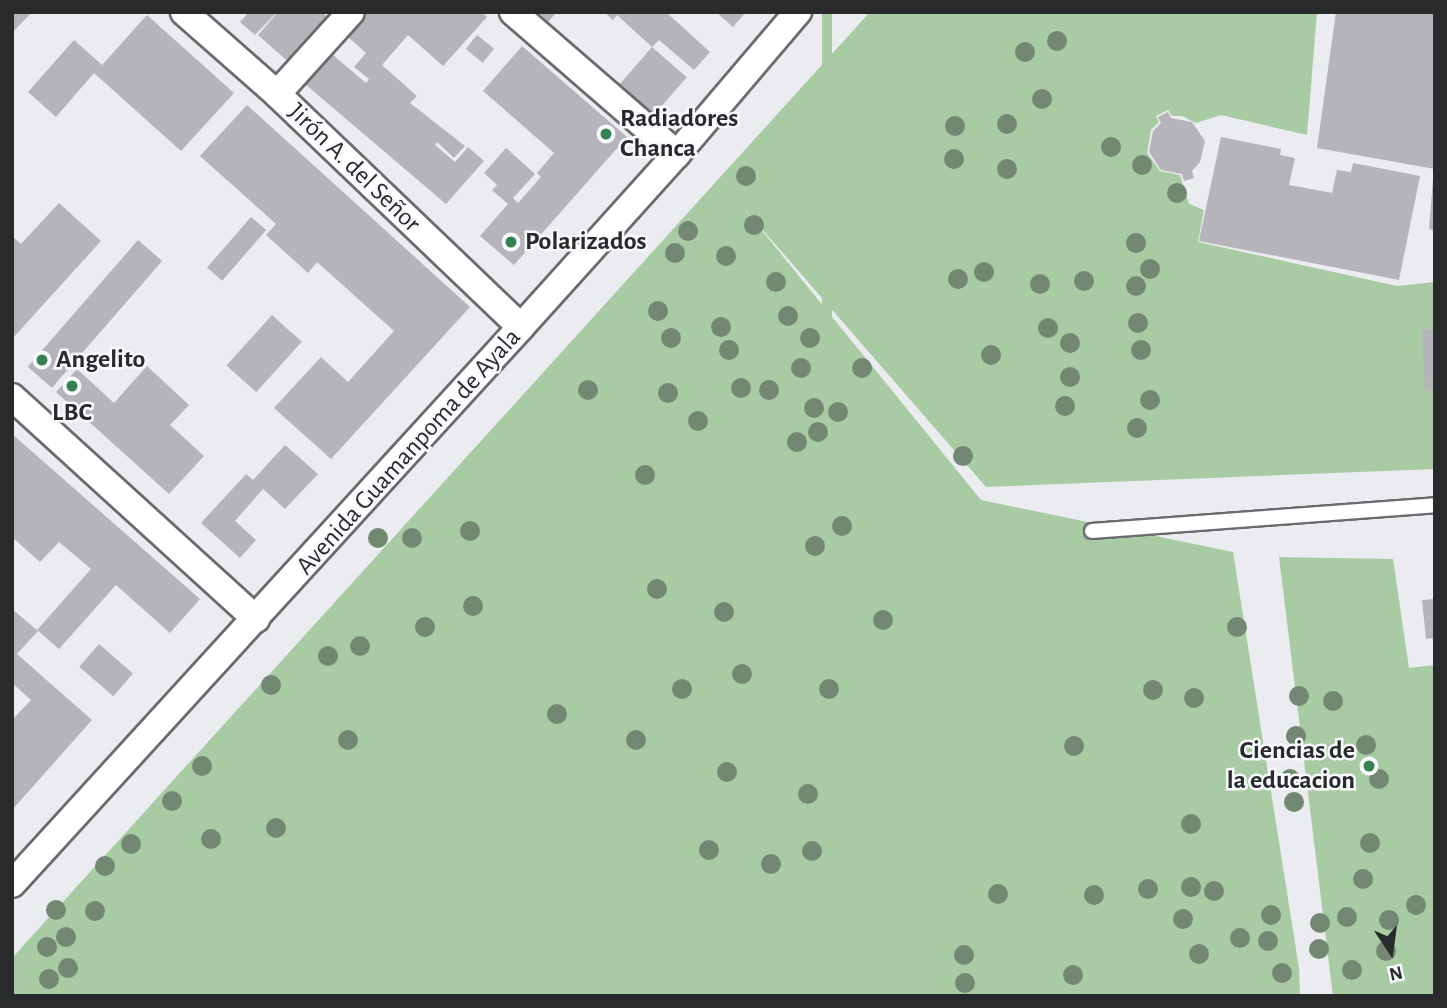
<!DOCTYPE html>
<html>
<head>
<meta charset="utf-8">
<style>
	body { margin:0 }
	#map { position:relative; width:1447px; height:1008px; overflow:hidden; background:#eaecf0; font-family:"Alegreya Sans",sans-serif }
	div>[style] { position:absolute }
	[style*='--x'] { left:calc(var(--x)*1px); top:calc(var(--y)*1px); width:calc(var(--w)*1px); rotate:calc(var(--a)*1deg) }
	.green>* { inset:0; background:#a8cba3; transform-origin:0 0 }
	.building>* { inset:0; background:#b5b4b8; transform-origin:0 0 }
	.roads { filter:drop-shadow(2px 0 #6a6b6f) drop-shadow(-2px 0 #6a6b6f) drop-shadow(0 2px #6a6b6f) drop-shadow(0 -2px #6a6b6f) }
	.lane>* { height:14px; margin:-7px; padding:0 7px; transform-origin:7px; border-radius:7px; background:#fff }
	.street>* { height:26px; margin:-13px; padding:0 13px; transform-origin:13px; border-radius:13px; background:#fff }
	.trees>* { width:20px; height:20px; margin:-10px; border-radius:50%; background:#728872 }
	.dots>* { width:19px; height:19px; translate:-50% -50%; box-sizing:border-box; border:4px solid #f7f9fd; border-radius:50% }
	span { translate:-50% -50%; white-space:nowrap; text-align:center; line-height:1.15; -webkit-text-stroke:5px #f7f9fd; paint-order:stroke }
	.poi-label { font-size:26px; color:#292a2b; font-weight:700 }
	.left { translate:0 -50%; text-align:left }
	.right { translate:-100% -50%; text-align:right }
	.street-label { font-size:26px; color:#292a2b }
	.frame { position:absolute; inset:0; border:14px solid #292a2b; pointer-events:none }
	.north { position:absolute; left:1356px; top:917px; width:70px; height:70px; -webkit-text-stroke:5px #f7f9fd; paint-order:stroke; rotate:167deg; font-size:19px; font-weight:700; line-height:28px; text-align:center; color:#292a2b }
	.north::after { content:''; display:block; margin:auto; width:24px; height:32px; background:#292a2b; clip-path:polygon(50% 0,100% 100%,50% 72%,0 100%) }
</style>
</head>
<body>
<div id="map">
	<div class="green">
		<i style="left:822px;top:12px;width:10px;height:1206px"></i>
		<i style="clip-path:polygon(870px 12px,1317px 12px,1307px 135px,1221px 115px,1196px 123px,1182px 116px,1172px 116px,1168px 110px,1156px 116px,1159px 122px,1151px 130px,1147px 153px,1160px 171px,1180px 175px,1189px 204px,1204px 210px,1198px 242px,1397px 286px,1435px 282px,1435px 469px,986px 487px,742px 206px,981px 500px,1233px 552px,1299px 968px,1300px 996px,12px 996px,12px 958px)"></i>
		<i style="clip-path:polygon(1279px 557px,1393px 559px,1409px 668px,1435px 665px,1435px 996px,1333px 996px)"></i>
	</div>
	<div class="building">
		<i style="clip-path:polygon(12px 12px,32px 12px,12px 33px)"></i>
		<i style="clip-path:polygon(249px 12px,273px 12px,275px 14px,255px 35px,240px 22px)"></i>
		<i style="clip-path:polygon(278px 12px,322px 12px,331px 21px,292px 65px,258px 35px)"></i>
		<i style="clip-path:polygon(368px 12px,482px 12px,487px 17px,443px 66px,408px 35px,382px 65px,417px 96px,410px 103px,465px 146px,454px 158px,437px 142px,435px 145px,455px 162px,468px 147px,484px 161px,446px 204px,305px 84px,333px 55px,366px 83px,369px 79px,354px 67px,366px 53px,347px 36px)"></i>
		<i style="clip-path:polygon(538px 12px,557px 12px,548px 22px)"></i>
		<i style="clip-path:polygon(604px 12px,666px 12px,710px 52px,694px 70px,659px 40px,652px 47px,617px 15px,613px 20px)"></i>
		<i style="clip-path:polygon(716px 12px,746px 12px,733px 27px)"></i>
		<i style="clip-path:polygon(1336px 12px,1435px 12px,1435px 169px,1317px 148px)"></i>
		<i style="clip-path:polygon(147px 15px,234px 93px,181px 151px,94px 73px,56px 117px,28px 92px,74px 40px,102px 65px)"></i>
		<i style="left:477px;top:35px;width:22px;height:18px;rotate:39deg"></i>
		<i style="clip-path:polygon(522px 46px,627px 137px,514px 265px,480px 236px,508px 204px,492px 190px,497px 185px,484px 173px,506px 148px,535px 174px,513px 198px,518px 203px,541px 177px,537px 173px,554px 153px,483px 91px)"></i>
		<i style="left:652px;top:47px;width:46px;height:50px;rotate:41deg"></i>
		<i style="clip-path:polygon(247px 105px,470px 307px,331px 459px,274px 408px,321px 357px,348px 382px,394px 331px,317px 262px,308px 273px,266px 235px,276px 224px,200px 156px)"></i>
		<i style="clip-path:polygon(1168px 112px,1171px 118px,1192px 122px,1205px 141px,1200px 162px,1192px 171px,1194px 178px,1184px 181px,1182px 174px,1161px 170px,1149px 152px,1153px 131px,1161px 123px,1158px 117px)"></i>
		<i style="clip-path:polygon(1221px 137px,1281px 149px,1280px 155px,1295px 158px,1289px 185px,1332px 193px,1337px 170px,1351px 172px,1353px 163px,1420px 176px,1399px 280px,1199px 241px)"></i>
		<i style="clip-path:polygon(1433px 179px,1435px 179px,1435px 231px,1429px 229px)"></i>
		<i style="clip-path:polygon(59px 203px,101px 241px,12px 339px,12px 236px,21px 244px)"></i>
		<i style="left:251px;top:217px;width:20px;height:67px;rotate:41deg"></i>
		<i style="left:138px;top:240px;width:32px;height:168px;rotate:41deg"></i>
		<i style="left:272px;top:315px;width:40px;height:68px;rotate:42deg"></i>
		<i style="clip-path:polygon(1422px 329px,1435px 329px,1435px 391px,1425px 391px)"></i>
		<i style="clip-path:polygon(147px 366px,189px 405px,170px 425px,204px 456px,169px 494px,56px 392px,77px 369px,114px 403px)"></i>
		<i style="clip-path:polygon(12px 434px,200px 599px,170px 633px,116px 585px,59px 649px,37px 630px,91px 569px,59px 542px,40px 562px,12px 537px)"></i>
		<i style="clip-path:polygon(285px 445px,318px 474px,285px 509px,263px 489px,235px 521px,256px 540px,240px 558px,201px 523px,246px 474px,253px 480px)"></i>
		<i style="clip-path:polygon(1435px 599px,1435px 638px,1426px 639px,1422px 600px)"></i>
		<i style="clip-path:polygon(12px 609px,38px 631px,17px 654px,92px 720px,12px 810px,12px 720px,31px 700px,12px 683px)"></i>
		<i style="left:99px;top:644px;width:45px;height:30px;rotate:41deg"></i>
	</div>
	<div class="roads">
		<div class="lane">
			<i style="--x:1092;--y:531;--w:344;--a:-4.3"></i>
		</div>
		<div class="street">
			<i style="--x:184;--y:12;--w:124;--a:41.4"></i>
			<i style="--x:277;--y:94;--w:337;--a:43.7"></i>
			<i style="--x:513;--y:12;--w:217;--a:40.9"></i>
			<i style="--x:277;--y:94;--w:110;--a:-47.9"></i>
			<i style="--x:12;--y:397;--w:330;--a:42.3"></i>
			<i style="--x:12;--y:884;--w:755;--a:-47.58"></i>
			<i style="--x:521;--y:327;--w:233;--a:-48"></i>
			<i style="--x:677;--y:154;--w:187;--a:-49.6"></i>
		</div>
	</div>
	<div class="trees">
		<i style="left:1057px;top:41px"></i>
		<i style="left:1025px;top:52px"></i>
		<i style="left:1042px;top:99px"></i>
		<i style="left:1007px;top:124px"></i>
		<i style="left:955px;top:126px"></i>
		<i style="left:1111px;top:147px"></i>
		<i style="left:954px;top:159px"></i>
		<i style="left:1142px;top:165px"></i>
		<i style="left:1007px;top:169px"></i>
		<i style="left:746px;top:176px"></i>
		<i style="left:1177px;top:193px"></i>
		<i style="left:754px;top:225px"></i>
		<i style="left:688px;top:231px"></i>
		<i style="left:1136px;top:243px"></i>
		<i style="left:675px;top:253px"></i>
		<i style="left:726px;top:256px"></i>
		<i style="left:1150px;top:269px"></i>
		<i style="left:984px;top:272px"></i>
		<i style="left:958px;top:279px"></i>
		<i style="left:1084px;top:281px"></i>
		<i style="left:776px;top:282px"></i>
		<i style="left:1040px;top:284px"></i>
		<i style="left:1136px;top:286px"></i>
		<i style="left:658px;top:311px"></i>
		<i style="left:788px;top:316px"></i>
		<i style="left:1138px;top:323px"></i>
		<i style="left:721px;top:327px"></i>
		<i style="left:1048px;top:328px"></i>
		<i style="left:671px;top:338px"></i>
		<i style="left:810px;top:338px"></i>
		<i style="left:1070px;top:343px"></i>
		<i style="left:729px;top:350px"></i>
		<i style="left:1141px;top:350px"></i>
		<i style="left:991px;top:355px"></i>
		<i style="left:801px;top:368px"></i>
		<i style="left:862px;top:368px"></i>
		<i style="left:1070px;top:377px"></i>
		<i style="left:741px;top:388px"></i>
		<i style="left:588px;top:390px"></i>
		<i style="left:769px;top:390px"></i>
		<i style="left:668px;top:393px"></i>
		<i style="left:1150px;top:400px"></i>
		<i style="left:1065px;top:406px"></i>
		<i style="left:814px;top:408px"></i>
		<i style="left:838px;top:412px"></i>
		<i style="left:698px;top:421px"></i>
		<i style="left:1137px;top:428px"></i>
		<i style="left:818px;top:432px"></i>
		<i style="left:797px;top:442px"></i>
		<i style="left:963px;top:456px"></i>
		<i style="left:645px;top:475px"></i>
		<i style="left:842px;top:526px"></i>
		<i style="left:470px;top:531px"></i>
		<i style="left:378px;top:538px"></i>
		<i style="left:412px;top:538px"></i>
		<i style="left:815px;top:546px"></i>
		<i style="left:657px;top:589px"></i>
		<i style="left:473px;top:606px"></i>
		<i style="left:724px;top:612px"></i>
		<i style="left:883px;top:620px"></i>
		<i style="left:425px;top:627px"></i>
		<i style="left:1237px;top:627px"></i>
		<i style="left:360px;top:646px"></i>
		<i style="left:328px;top:656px"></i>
		<i style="left:742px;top:674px"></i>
		<i style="left:271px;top:685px"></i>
		<i style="left:682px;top:689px"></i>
		<i style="left:829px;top:689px"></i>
		<i style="left:1153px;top:690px"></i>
		<i style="left:1299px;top:696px"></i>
		<i style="left:1194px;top:698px"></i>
		<i style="left:1333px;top:701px"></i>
		<i style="left:557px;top:714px"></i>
		<i style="left:1296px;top:736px"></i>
		<i style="left:348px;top:740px"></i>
		<i style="left:636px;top:740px"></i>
		<i style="left:1366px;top:745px"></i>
		<i style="left:1074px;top:746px"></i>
		<i style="left:202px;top:766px"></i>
		<i style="left:727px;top:772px"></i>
		<i style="left:1290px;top:779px"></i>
		<i style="left:1379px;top:779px"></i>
		<i style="left:808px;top:794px"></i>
		<i style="left:172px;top:801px"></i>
		<i style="left:1294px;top:802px"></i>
		<i style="left:1191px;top:824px"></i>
		<i style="left:276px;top:828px"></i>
		<i style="left:211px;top:839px"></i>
		<i style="left:1370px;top:843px"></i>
		<i style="left:131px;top:844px"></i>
		<i style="left:709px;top:850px"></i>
		<i style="left:812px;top:851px"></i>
		<i style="left:771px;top:864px"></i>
		<i style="left:105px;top:866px"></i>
		<i style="left:1363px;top:879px"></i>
		<i style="left:1191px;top:887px"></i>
		<i style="left:1148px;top:889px"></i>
		<i style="left:1214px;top:891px"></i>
		<i style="left:998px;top:894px"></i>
		<i style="left:1094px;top:895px"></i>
		<i style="left:1416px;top:905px"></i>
		<i style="left:56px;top:910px"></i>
		<i style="left:95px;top:911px"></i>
		<i style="left:1271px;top:915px"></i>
		<i style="left:1347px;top:917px"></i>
		<i style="left:1183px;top:919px"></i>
		<i style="left:1389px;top:920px"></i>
		<i style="left:1320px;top:923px"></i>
		<i style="left:66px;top:937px"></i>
		<i style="left:1240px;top:938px"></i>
		<i style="left:1268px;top:941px"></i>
		<i style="left:47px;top:947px"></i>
		<i style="left:1319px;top:949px"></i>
		<i style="left:1386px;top:951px"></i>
		<i style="left:1199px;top:954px"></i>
		<i style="left:964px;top:955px"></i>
		<i style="left:68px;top:968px"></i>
		<i style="left:1352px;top:970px"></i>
		<i style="left:1282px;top:973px"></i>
		<i style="left:1073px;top:975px"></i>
		<i style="left:49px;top:979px"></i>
		<i style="left:965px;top:983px"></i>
	</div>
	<div class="dots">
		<i style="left:606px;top:134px;background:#358251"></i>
		<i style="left:511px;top:242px;background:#358251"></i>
		<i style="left:42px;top:360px;background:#358251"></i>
		<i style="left:72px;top:386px;background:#358251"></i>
		<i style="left:1369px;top:766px;background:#358251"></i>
	</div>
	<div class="poi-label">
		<span class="left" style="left:620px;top:134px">Radiadores<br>Chanca</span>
		<span class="left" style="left:525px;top:242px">Polarizados</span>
		<span class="left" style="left:56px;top:360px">Angelito</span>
		<span style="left:72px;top:413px">LBC</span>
		<span class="right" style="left:1355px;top:766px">Ciencias de<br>la educacion</span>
	</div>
	<div class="street-label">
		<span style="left:354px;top:168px;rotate:44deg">Jirón A. del Señor</span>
		<span style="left:409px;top:452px;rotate:-48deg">Avenida Guamanpoma de Ayala</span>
	</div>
	<div class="frame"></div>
	<div class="north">N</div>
</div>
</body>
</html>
